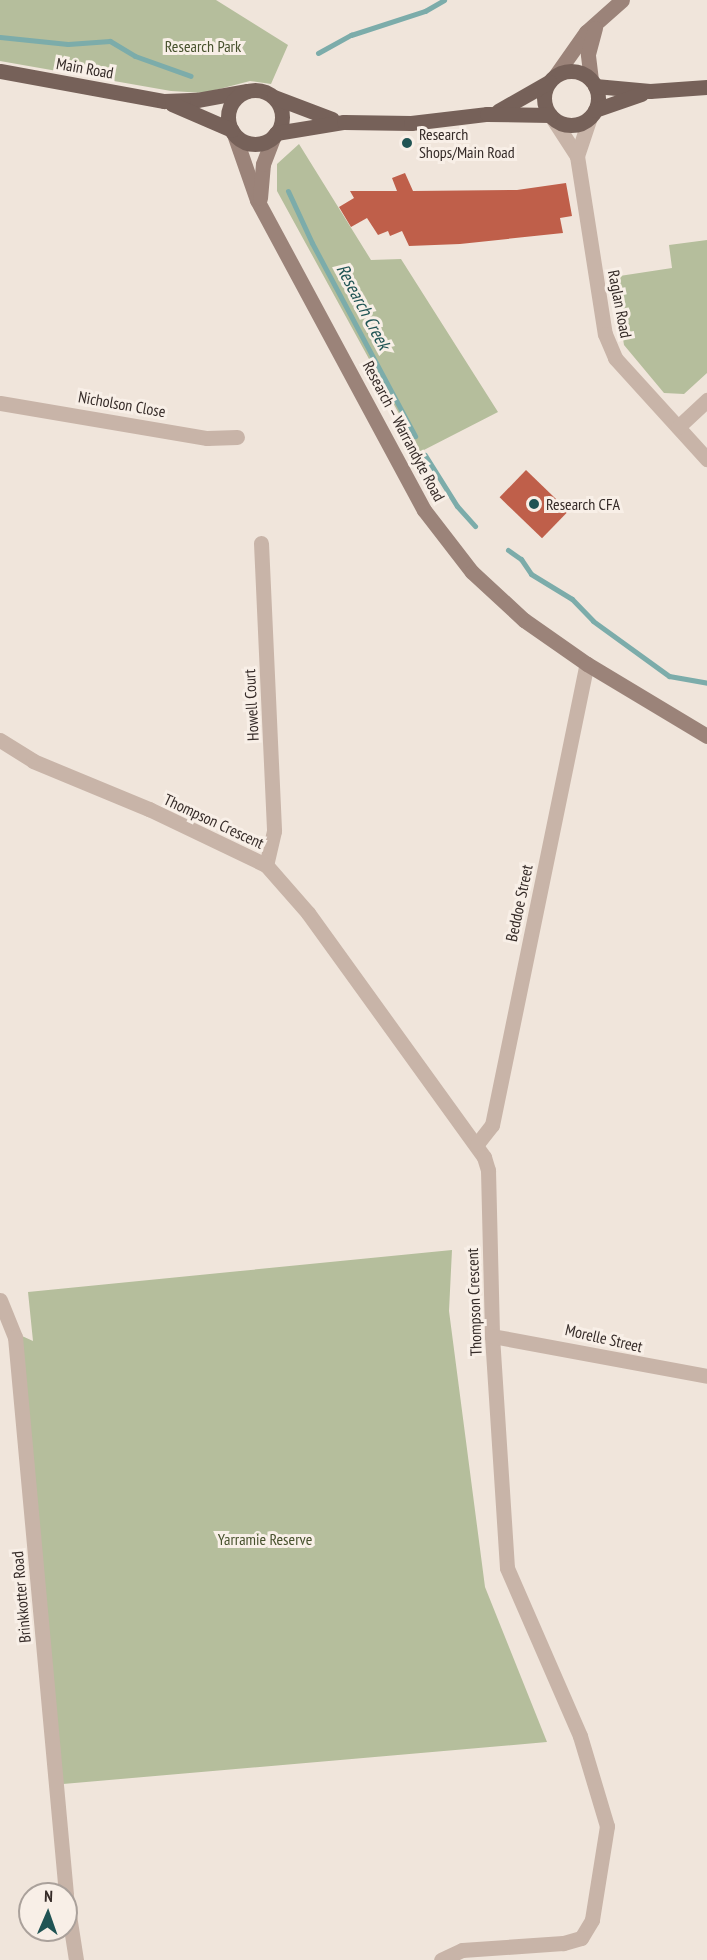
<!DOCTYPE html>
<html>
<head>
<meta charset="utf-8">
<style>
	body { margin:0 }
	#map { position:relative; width:707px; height:1960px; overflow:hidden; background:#f0e5db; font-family:"PT Sans Narrow",sans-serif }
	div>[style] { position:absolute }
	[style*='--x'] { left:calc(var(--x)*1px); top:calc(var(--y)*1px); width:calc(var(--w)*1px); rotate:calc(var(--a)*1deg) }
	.green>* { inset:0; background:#b5be9c }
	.stream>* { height:5px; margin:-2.5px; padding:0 2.5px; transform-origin:2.5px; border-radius:2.5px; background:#7cacaa }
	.building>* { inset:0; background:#bf5f4a; transform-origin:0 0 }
	.street>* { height:15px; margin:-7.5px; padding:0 7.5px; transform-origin:7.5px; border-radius:7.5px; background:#c8b4a8 }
	.secondary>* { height:15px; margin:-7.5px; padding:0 7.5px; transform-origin:7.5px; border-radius:7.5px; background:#9b8379 }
	.primary>* { height:15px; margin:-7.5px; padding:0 7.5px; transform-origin:7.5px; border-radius:7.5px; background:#766159 }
	.primary>.ring { margin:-7.5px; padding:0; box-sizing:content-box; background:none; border:15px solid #766159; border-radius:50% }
	.dots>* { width:16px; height:16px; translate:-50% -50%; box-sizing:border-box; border:3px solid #f8efe7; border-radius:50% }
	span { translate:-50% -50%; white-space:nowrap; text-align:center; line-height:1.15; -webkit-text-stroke:6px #f8efe7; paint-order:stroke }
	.park-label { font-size:16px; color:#47512d }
	.street-label { font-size:16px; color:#352b28 }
	.poi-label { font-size:16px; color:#352b28 }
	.left { translate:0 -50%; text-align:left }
	.water-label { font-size:18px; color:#205454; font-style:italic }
	.north { position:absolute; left:18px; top:1882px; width:60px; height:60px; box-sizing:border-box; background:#f8efe7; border:2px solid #aaa19b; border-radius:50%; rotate:2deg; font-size:16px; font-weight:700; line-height:24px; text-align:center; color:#352b28 }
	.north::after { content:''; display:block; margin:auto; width:21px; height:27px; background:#205454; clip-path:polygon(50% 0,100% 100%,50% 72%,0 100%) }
</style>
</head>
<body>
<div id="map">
	<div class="green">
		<i style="clip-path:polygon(0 0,216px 0,288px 45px,271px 84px,250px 81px,204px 93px,171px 91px,0 61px)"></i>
		<i style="clip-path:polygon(299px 144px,371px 260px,401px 259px,498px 412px,420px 452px,277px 191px,277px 164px)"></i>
		<i style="clip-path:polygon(707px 240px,707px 373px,684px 394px,664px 393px,624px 345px,613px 277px,672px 268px,669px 245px)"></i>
		<i style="clip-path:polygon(452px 1250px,449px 1311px,485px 1587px,547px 1742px,63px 1784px,22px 1336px,33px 1341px,28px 1292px)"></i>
	</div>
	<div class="stream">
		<i style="--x:0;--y:37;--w:68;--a:5.9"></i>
		<i style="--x:68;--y:44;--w:42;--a:-4.1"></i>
		<i style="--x:110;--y:41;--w:29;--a:31"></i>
		<i style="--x:135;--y:56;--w:59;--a:19.7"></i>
		<i style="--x:318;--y:53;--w:38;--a:-29"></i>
		<i style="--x:351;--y:35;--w:78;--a:-18"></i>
		<i style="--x:425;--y:11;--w:22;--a:-30"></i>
		<i style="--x:288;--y:191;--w:57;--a:65.2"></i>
		<i style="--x:312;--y:243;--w:219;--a:61.9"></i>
		<i style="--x:425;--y:455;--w:60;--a:57.9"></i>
		<i style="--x:457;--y:506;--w:27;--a:48"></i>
		<i style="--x:508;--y:550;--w:16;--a:35"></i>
		<i style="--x:521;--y:559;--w:18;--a:56"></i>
		<i style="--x:531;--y:574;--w:48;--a:31.4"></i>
		<i style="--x:572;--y:599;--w:30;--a:46"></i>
		<i style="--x:593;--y:621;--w:94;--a:35.9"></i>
		<i style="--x:669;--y:676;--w:39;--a:10"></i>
	</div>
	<div class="building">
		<i style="clip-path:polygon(405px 173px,413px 191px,517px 190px,566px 183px,572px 216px,560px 218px,563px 233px,460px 244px,409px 246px,402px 231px,390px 236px,388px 231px,378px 235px,367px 218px,351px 227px,339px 207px,354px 198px,350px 191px,397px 191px,392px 178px)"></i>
		<i style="left:526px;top:470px;width:59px;height:38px;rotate:44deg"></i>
	</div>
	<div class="street">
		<i style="--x:553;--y:119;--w:44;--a:57"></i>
		<i style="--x:577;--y:156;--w:180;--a:81.1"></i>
		<i style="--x:605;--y:334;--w:26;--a:67"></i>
		<i style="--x:615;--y:358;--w:137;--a:47.7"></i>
		<i style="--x:577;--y:156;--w:41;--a:-71.6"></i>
		<i style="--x:0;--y:403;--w:210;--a:9.6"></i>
		<i style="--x:207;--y:438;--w:30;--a:-2"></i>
		<i style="--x:678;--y:427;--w:40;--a:-43"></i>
		<i style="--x:261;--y:543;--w:288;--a:87.4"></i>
		<i style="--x:274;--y:831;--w:35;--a:103"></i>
		<i style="--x:0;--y:740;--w:39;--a:32"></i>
		<i style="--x:33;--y:761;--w:126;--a:22.5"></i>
		<i style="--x:149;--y:809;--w:130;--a:25.6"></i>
		<i style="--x:266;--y:865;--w:64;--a:48.8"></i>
		<i style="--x:308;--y:913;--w:301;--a:54.2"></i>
		<i style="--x:484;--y:1157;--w:14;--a:73"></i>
		<i style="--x:488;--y:1170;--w:166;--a:88.6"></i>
		<i style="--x:492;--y:1336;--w:232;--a:86.3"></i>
		<i style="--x:507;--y:1568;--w:183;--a:66.5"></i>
		<i style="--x:580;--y:1736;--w:94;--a:73.3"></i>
		<i style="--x:607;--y:1826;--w:95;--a:99.1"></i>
		<i style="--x:592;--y:1920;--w:21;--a:121"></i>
		<i style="--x:581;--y:1938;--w:19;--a:164"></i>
		<i style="--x:563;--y:1943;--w:101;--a:176"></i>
		<i style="--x:462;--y:1950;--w:23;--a:155"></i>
		<i style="--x:477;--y:1144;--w:24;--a:-52"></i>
		<i style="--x:492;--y:1125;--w:471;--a:-78.4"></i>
		<i style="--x:0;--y:1300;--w:40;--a:68"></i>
		<i style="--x:15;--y:1337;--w:559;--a:84.77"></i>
		<i style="--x:492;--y:1336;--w:219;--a:10.5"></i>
		<i style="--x:66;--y:1896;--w:65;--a:81.1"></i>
	</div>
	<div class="secondary">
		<i style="--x:555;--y:76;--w:54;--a:-54.8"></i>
		<i style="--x:586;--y:32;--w:48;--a:-41.6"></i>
		<i style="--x:591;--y:80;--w:26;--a:-97"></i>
		<i style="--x:588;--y:54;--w:27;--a:-75"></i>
		<i style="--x:234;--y:134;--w:70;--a:70.8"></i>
		<i style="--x:257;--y:200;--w:352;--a:61.7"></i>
		<i style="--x:424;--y:510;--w:78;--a:52.3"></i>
		<i style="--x:472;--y:572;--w:71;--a:42.7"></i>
		<i style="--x:524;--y:620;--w:77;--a:34.9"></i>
		<i style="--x:587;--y:664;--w:140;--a:31"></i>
		<i style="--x:260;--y:198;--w:34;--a:-85"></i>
		<i style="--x:263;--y:164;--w:31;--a:-69"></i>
	</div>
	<div class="primary">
		<i style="--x:0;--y:71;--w:167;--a:10.4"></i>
		<i style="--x:164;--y:101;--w:33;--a:-2"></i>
		<i style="--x:197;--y:100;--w:51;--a:-10.2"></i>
		<i class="ring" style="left:544px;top:71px;width:39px;height:39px"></i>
		<i style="--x:595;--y:86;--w:55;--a:5.2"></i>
		<i style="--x:650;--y:91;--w:57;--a:-4"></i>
		<i class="ring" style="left:228px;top:90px;width:39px;height:39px"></i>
		<i style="--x:274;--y:97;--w:62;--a:20.8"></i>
		<i style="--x:172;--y:104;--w:65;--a:23.4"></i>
		<i style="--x:595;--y:110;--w:49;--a:-19.2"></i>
		<i style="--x:498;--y:111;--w:59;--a:-29.6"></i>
		<i style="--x:276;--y:133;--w:69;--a:-9.2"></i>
		<i style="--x:344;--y:122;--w:67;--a:0.9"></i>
		<i style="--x:411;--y:123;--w:77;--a:-6.8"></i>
		<i style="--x:487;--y:114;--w:63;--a:0.9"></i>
	</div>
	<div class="dots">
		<i style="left:407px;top:143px;background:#205454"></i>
		<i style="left:534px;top:504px;background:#205454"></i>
	</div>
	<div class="park-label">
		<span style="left:203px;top:46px">Research Park</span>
		<span style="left:265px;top:1539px">Yarramie Reserve</span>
	</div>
	<div class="street-label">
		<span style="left:85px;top:68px;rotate:10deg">Main Road</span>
		<span style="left:620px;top:304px;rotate:79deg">Raglan Road</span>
		<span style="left:122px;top:404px;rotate:10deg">Nicholson Close</span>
		<span style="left:404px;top:431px;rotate:62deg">Research – Warrandyte Road</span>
		<span style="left:251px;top:705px;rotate:-93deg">Howell Court</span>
		<span style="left:214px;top:821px;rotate:25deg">Thompson Crescent</span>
		<span style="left:519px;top:903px;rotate:-78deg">Beddoe Street</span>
		<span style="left:474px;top:1302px;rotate:-92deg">Thompson Crescent</span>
		<span style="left:604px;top:1338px;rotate:13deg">Morelle Street</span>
		<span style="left:21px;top:1597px;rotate:-95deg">Brinkkotter Road</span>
	</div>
	<div class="poi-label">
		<span class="left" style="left:419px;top:143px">Research<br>Shops/Main Road</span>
		<span class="left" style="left:546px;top:504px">Research CFA</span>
	</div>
	<div class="water-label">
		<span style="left:363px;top:307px;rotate:62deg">Research Creek</span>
	</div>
	<div class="north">N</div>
</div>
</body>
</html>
